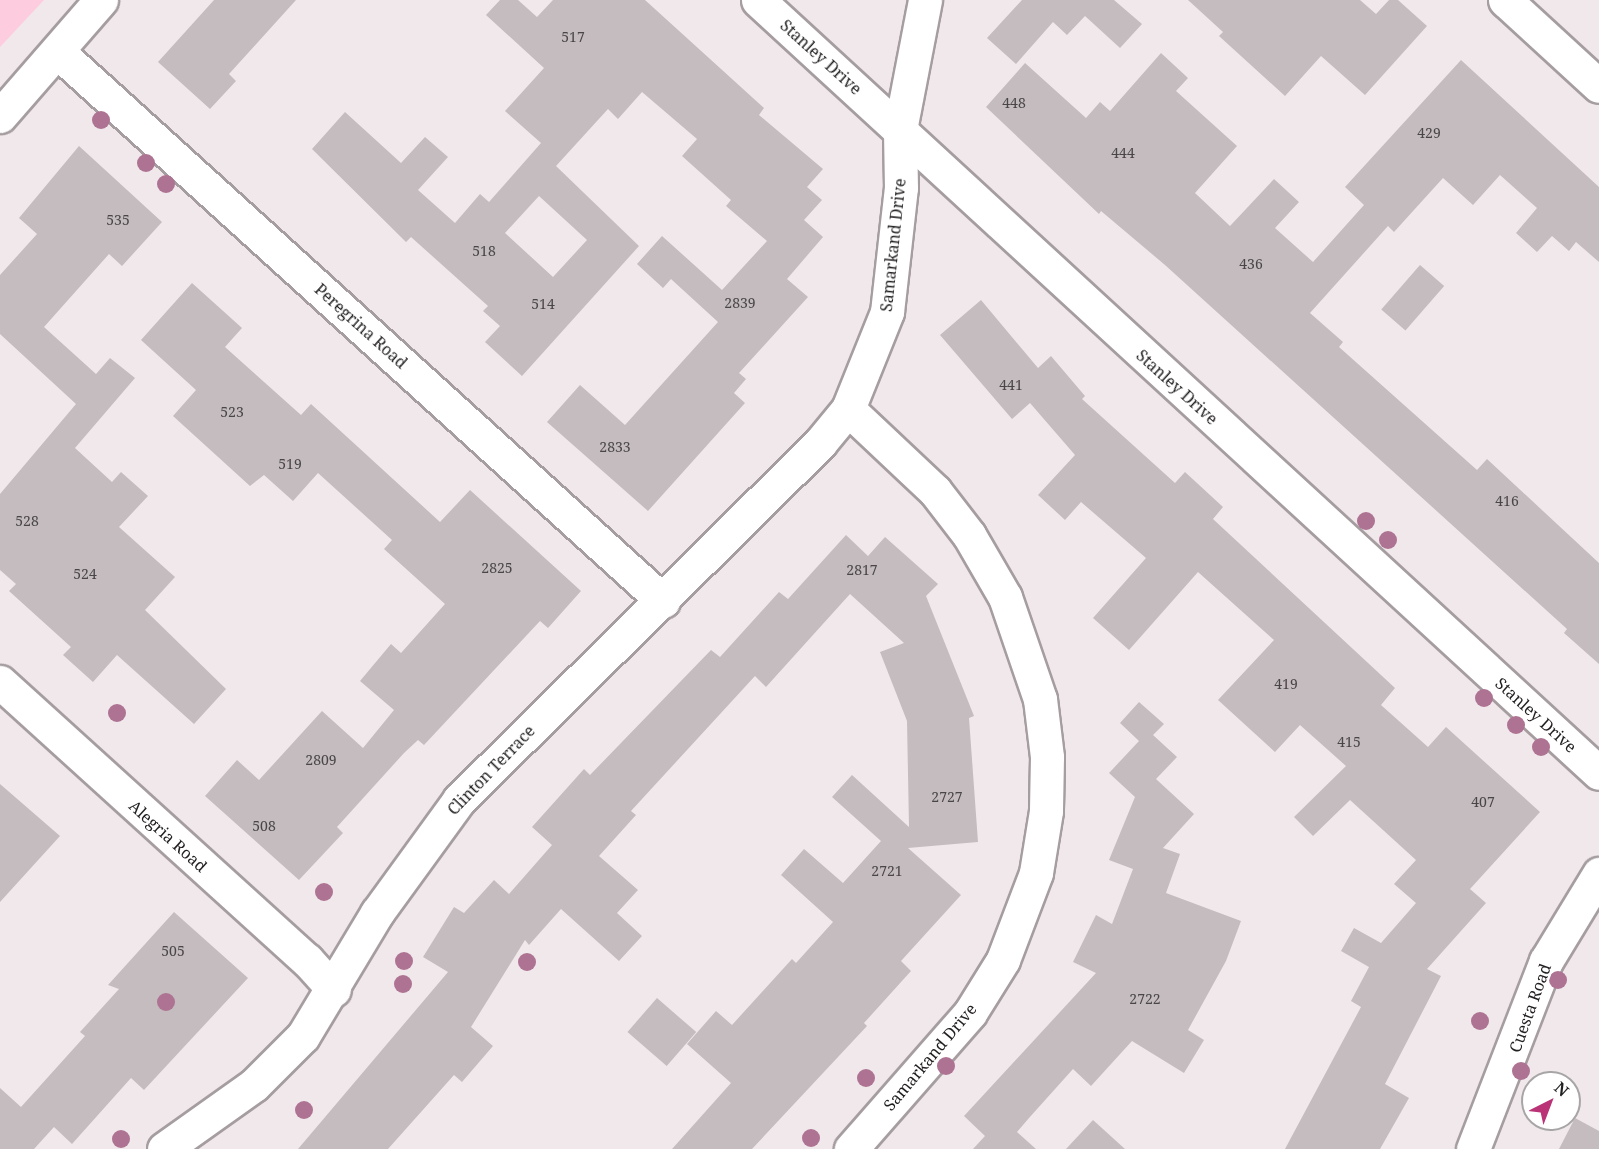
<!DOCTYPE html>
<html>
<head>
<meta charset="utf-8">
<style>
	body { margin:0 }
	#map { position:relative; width:1599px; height:1149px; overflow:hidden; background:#f1e8eb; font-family:"Noto Serif",serif }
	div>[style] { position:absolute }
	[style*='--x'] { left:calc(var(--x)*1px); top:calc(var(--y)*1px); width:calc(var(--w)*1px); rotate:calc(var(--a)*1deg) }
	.green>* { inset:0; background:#fdccde }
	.building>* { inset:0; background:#c4bcbf; transform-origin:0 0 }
	.roads { filter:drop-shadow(2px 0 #a59d9f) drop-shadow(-2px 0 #a59d9f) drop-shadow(0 2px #a59d9f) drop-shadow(0 -2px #a59d9f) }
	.minor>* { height:33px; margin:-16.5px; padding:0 16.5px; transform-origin:16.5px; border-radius:16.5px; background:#fff }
	.secondary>* { height:33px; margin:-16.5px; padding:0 16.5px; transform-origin:16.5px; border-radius:16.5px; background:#fff }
	.trees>* { width:18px; height:18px; margin:-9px; border-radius:50%; background:#ae7392 }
	span { translate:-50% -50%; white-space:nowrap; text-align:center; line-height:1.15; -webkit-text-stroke:5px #fff; paint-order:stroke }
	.number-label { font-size:14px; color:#4a4648 }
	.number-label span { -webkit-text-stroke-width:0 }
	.street-label { font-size:16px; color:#221f20 }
	.north { position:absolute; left:1521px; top:1071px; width:60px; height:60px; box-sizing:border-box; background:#fff; border:2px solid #a7a5a6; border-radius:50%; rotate:42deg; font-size:16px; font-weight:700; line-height:24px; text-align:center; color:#221f20 }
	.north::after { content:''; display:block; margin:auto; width:21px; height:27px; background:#b93376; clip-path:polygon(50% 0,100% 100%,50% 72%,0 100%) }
</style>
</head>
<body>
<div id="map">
	<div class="green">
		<i style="clip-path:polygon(0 0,44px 0,0 47px)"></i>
	</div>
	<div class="building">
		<i style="clip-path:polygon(214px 0,296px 0,229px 74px,236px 81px,210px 109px,158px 62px)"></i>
		<i style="clip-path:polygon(evenodd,500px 0,518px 0,537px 17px,553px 0,645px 0,764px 108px,759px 115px,823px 169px,807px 187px,822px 200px,804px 220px,823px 237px,787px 279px,808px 297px,739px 373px,746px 379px,734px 393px,745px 403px,648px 511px,547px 422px,580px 385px,625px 425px,718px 322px,671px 279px,663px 288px,637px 264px,662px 236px,722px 290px,767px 241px,726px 206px,731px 200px,682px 156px,697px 139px,642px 92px,618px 119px,608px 109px,556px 166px,639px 246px,522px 376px,485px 342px,500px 326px,483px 311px,488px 306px,411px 237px,406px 242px,312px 149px,345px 112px,401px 163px,425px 137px,448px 157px,418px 190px,455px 223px,480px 194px,489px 202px,541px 143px,505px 111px,544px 68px,486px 15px,500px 0,539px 196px,587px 240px,553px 277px,505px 233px,539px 196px)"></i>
		<i style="clip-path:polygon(1022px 0,1114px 0,1142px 24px,1120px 48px,1085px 16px,1067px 35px,1053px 22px,1016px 64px,987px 38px)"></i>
		<i style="clip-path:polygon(1188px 0,1360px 0,1376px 14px,1389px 0,1398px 0,1427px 26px,1365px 95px,1321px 56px,1285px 96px,1219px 36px,1223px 32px)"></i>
		<i style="clip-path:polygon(1161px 53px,1188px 78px,1176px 91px,1237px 146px,1195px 193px,1230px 226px,1274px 179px,1299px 202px,1275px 228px,1313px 262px,1364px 205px,1345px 187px,1461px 60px,1599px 187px,1599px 262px,1576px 242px,1569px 251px,1552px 236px,1537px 252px,1516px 233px,1537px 208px,1500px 175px,1473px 205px,1443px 178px,1394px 232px,1388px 226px,1310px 313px,1343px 342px,1339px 347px,1477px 470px,1487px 459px,1599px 563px,1599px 664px,1564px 633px,1567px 629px,1165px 265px,1101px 211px,1099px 214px,986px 107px,1025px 63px,1086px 118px,1100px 102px,1110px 111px)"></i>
		<i style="clip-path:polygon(79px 146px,162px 222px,122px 266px,109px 254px,44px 327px,96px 374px,110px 358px,135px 378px,75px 448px,112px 482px,121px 472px,148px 496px,119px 527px,175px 577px,145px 610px,226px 689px,194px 724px,117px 655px,93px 682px,63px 655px,71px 647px,9px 591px,16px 584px,0 570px,0 494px,76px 404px,0 334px,0 275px,37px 234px,19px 218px)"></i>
		<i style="left:1420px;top:265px;width:32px;height:59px;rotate:41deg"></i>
		<i style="clip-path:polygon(192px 283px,242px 328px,225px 347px,301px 415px,311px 404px,440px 522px,470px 490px,581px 591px,548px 628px,540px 621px,424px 745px,418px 740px,404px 753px,337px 827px,343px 833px,299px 880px,205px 796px,237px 760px,259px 780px,322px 711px,363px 748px,394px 710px,360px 681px,391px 644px,401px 653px,445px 604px,384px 549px,392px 540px,318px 473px,293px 501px,264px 475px,250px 486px,173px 416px,196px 390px,141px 340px)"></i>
		<i style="clip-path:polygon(981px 300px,1038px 368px,1051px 356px,1085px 396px,1082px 399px,1175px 483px,1185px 472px,1223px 507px,1213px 519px,1395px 688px,1381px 705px,1428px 747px,1446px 727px,1540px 812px,1470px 889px,1486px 903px,1427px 969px,1441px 976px,1385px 1084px,1409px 1098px,1380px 1149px,1285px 1149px,1361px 1007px,1351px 1001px,1369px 967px,1341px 951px,1354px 928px,1381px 943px,1416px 903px,1394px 884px,1416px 860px,1350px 800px,1313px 836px,1294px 817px,1346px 766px,1300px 725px,1275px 752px,1218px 700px,1274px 640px,1198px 572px,1129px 650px,1093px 618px,1146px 558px,1081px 502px,1065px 520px,1038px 495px,1075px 455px,1030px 403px,1012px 419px,940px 335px)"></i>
		<i style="clip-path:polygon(846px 535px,868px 556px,885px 537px,938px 584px,926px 596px,974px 716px,969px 718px,978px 842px,908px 848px,961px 895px,901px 961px,911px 971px,864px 1023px,867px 1026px,752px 1149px,672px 1149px,731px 1083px,687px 1044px,716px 1011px,732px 1025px,792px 959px,796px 963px,833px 922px,781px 875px,804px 849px,843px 883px,881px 841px,832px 797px,852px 775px,909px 827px,907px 721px,880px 652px,904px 643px,850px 594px,766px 687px,755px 676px,631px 811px,636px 815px,599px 856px,638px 890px,617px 913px,642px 936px,619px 961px,561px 909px,529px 945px,525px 940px,471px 1027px,493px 1046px,462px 1082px,454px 1075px,388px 1149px,298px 1149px,448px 972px,423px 957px,454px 907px,464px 913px,494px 880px,509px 894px,552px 845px,532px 827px,584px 769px,590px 775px,711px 650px,720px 657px,779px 592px,788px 599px)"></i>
		<i style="clip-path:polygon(1139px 702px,1164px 724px,1153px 735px,1177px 757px,1156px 779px,1194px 814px,1163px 848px,1180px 854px,1166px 893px,1241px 921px,1226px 961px,1188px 1030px,1204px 1040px,1184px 1073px,1132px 1041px,1091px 1086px,1073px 1069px,1029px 1118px,1017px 1132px,1036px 1149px,973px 1149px,985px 1136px,964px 1116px,1096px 973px,1073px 962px,1096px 915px,1112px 924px,1133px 869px,1109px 860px,1135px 797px,1109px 773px,1139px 741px,1120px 723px)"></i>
		<i style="clip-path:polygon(0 784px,60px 836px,0 902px)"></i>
		<i style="clip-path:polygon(174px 912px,248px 978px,144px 1090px,131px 1078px,72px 1144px,54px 1127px,34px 1149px,0 1149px,0 1088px,21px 1107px,85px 1036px,80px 1032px,119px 989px,108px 985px)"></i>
		<i style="left:657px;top:998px;width:52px;height:45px;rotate:41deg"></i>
		<i style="clip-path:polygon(1575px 1118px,1599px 1131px,1599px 1149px,1559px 1149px)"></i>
		<i style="clip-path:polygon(1093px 1120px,1125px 1149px,1066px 1149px)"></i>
	</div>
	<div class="roads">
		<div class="minor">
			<i style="--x:758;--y:0;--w:1142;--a:42.59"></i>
			<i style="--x:1505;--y:0;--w:127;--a:42.5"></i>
			<i style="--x:58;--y:52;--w:817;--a:42.22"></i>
			<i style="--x:848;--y:409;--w:120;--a:43.3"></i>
			<i style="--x:935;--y:491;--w:56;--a:52.3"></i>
			<i style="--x:969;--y:535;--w:72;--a:59.9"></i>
			<i style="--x:1005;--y:597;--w:108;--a:71.1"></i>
			<i style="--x:1040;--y:699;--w:58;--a:83.1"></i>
			<i style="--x:1047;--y:757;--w:54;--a:91.1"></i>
			<i style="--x:1046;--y:811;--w:63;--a:99.2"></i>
			<i style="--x:1036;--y:873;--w:93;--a:110.8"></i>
			<i style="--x:1003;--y:960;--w:62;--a:121.9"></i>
			<i style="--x:970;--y:1013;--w:181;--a:131.2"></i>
			<i style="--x:0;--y:682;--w:414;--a:42.2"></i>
			<i style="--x:307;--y:960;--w:40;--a:48"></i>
			<i style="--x:164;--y:1149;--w:110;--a:-35.4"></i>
			<i style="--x:254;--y:1085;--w:69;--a:-45"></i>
			<i style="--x:303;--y:1036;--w:144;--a:-59"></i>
			<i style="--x:377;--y:913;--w:140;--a:-54"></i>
			<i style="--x:459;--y:800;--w:508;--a:-44.68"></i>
			<i style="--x:820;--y:443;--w:44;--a:-50.5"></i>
			<i style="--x:848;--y:409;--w:105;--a:-68.1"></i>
			<i style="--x:887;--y:312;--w:125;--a:-83.6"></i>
			<i style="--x:901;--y:188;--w:58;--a:-91"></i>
			<i style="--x:900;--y:130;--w:132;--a:-79.1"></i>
			<i style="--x:1473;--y:1149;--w:202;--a:-68.8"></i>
			<i style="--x:1546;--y:961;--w:102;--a:-58.7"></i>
		</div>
		<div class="secondary">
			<i style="--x:0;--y:116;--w:154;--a:-49"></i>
		</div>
	</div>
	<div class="trees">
		<i style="left:101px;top:120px"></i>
		<i style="left:146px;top:163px"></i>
		<i style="left:166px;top:184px"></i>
		<i style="left:1366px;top:521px"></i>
		<i style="left:1388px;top:540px"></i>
		<i style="left:1484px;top:698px"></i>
		<i style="left:117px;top:713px"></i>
		<i style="left:1516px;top:725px"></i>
		<i style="left:1541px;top:747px"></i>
		<i style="left:324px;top:892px"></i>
		<i style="left:404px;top:961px"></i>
		<i style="left:527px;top:962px"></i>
		<i style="left:1558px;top:980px"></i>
		<i style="left:403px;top:984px"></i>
		<i style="left:166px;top:1002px"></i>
		<i style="left:1480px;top:1021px"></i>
		<i style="left:946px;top:1066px"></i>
		<i style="left:1521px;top:1071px"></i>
		<i style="left:866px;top:1078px"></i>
		<i style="left:304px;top:1110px"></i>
		<i style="left:811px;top:1138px"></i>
		<i style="left:121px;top:1139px"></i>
	</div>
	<div class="number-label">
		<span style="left:573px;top:37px">517</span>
		<span style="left:1014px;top:103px">448</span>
		<span style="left:1429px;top:133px">429</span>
		<span style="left:1123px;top:153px">444</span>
		<span style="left:118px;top:220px">535</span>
		<span style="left:484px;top:251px">518</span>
		<span style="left:1251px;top:264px">436</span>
		<span style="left:740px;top:303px">2839</span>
		<span style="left:543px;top:304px">514</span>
		<span style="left:1011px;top:385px">441</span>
		<span style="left:232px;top:412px">523</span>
		<span style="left:615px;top:447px">2833</span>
		<span style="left:290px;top:464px">519</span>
		<span style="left:1507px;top:501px">416</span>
		<span style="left:27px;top:521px">528</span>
		<span style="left:497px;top:568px">2825</span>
		<span style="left:862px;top:570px">2817</span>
		<span style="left:85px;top:574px">524</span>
		<span style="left:1286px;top:684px">419</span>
		<span style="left:1349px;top:742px">415</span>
		<span style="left:321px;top:760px">2809</span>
		<span style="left:947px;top:797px">2727</span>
		<span style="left:1483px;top:802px">407</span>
		<span style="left:264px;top:826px">508</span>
		<span style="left:887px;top:871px">2721</span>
		<span style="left:173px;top:951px">505</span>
		<span style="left:1145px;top:999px">2722</span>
	</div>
	<div class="street-label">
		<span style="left:821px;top:57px;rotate:42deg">Stanley Drive</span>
		<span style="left:893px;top:245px;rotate:-84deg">Samarkand Drive</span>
		<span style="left:361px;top:326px;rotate:42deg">Peregrina Road</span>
		<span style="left:1177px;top:387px;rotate:42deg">Stanley Drive</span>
		<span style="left:1536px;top:715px;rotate:42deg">Stanley Drive</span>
		<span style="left:491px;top:770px;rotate:-46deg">Clinton Terrace</span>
		<span style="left:168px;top:836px;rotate:42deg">Alegria Road</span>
		<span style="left:1530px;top:1008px;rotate:-70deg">Cuesta Road</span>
		<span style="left:930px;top:1057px;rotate:-50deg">Samarkand Drive</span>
	</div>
	<div class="north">N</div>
</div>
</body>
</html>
